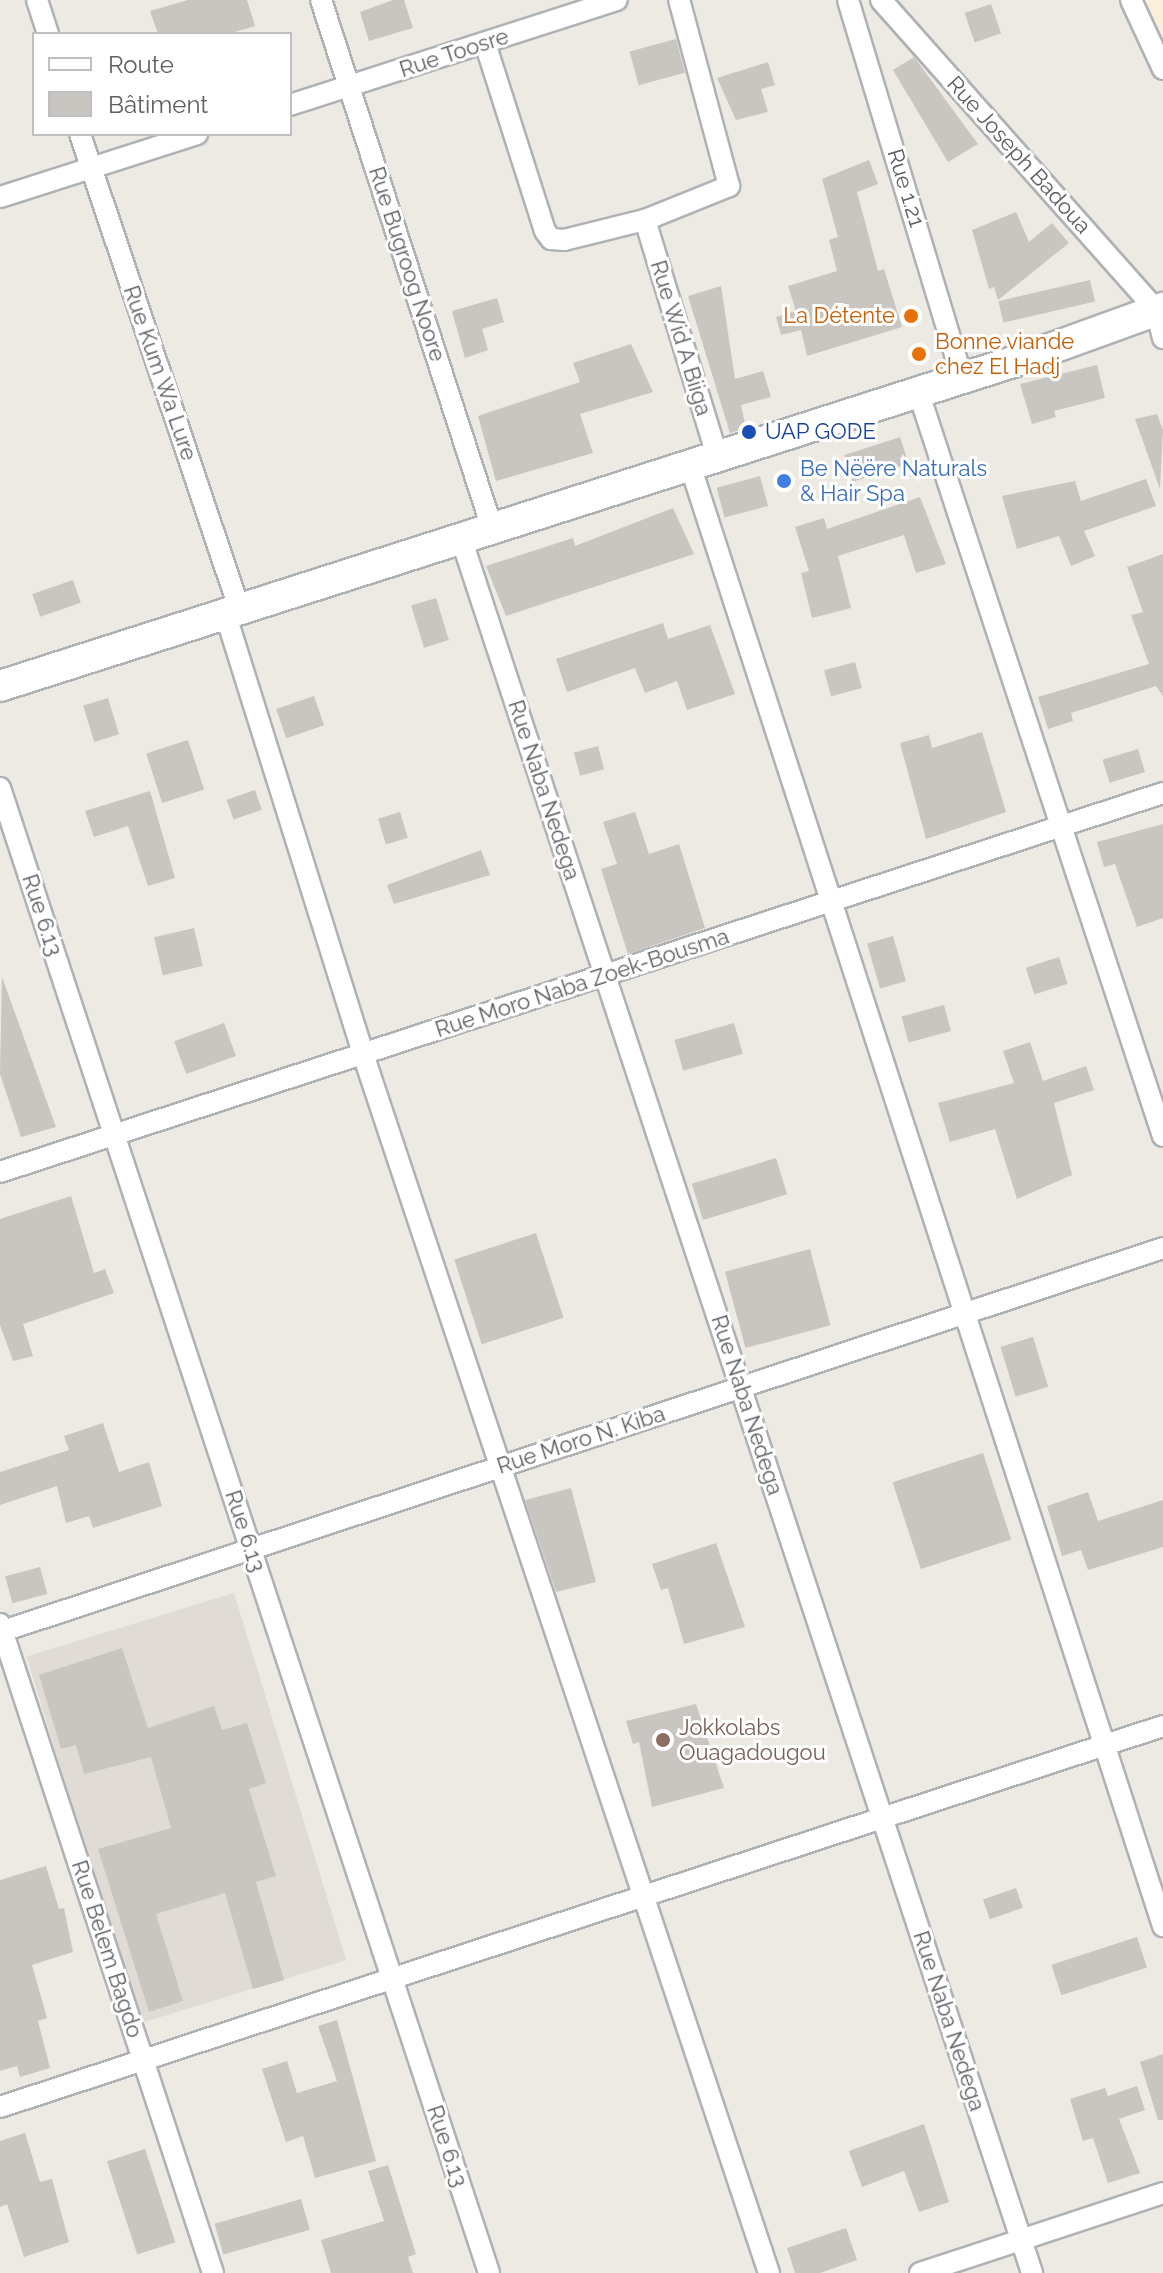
<!DOCTYPE html>
<html>
<head>
<meta charset="utf-8">
<style>
	body { margin:0 }
	#map { position:relative; width:1163px; height:2273px; overflow:hidden; background:#edeae4; font-family:Raleway,sans-serif }
	div>[style] { position:absolute }
	[style*='--x'] { left:calc(var(--x)*1px); top:calc(var(--y)*1px); width:calc(var(--w)*1px); rotate:calc(var(--a)*1deg) }
	.commercial>* { inset:0; background:#fbeedb }
	.education>* { inset:0; background:#e0dbd5; transform-origin:0 0 }
	.building>* { inset:0; background:#c9c5c0; transform-origin:0 0 }
	.roads { filter:drop-shadow(2px 0 #afb2b5) drop-shadow(-2px 0 #afb2b5) drop-shadow(0 2px #afb2b5) drop-shadow(0 -2px #afb2b5) }
	.street>* { height:20px; margin:-10px; padding:0 10px; transform-origin:10px; border-radius:10px; background:#fff }
	.secondary>* { height:30px; margin:-15px; padding:0 15px; transform-origin:15px; border-radius:15px; background:#fff }
	.dots>* { width:22px; height:22px; translate:-50% -50%; box-sizing:border-box; border:4px solid #fff; border-radius:50% }
	span { translate:-50% -50%; white-space:nowrap; text-align:center; line-height:1.15; -webkit-text-stroke:6px #fff; paint-order:stroke }
	.street-label { font-size:22px; color:#5c6063 }
	.food-label { font-size:22px; color:#c56008 }
	.right { translate:-100% -50%; text-align:right }
	.left { translate:0 -50%; text-align:left }
	.transit-label { font-size:22px; color:#164399 }
	.shop-label { font-size:22px; color:#366cbe }
	.education-label { font-size:22px; color:#785e54 }
	.legend { position:absolute; left:32px; top:32px; width:260px; height:104px; box-sizing:border-box; background:#fff; border:2px solid #bebfc1; margin:0; padding:10px 14px; list-style:none; font-size:24px; color:#5c6063 }
	.legend li { display:flex; align-items:center; gap:16px; height:40px }
	.legend b { width:40px; border:2px solid #bebfc1 }
</style>
</head>
<body>
<div id="map">
	<div class="commercial">
		<i style="clip-path:polygon(1131px 0,1163px 0,1163px 69px)"></i>
	</div>
	<div class="education">
		<i style="left:234px;top:1593px;width:384px;height:217px;rotate:73deg"></i>
	</div>
	<div class="building">
		<i style="clip-path:polygon(188px 0,247px 0,255px 26px,228px 34px,158px 34px,150px 11px)"></i>
		<i style="clip-path:polygon(393px 0,404px 0,413px 28px,369px 41px,360px 12px)"></i>
		<i style="left:991px;top:4px;width:31px;height:28px;rotate:71deg"></i>
		<i style="left:676px;top:39px;width:35px;height:48px;rotate:75deg"></i>
		<i style="clip-path:polygon(914px 57px,978px 144px,948px 162px,893px 70px)"></i>
		<i style="clip-path:polygon(768px 62px,775px 85px,761px 89px,768px 112px,736px 120px,717px 78px)"></i>
		<i style="clip-path:polygon(869px 160px,878px 184px,857px 192px,878px 271px,884px 269px,902px 327px,807px 356px,801px 330px,781px 335px,776px 317px,796px 311px,788px 286px,837px 271px,829px 240px,838px 237px,822px 179px)"></i>
		<i style="clip-path:polygon(1016px 212px,1029px 242px,1052px 223px,1069px 243px,998px 300px,994px 287px,989px 289px,972px 230px)"></i>
		<i style="left:1090px;top:280px;width:22px;height:94px;rotate:77deg"></i>
		<i style="clip-path:polygon(721px 286px,735px 379px,763px 371px,771px 397px,741px 405px,746px 428px,730px 433px,688px 296px)"></i>
		<i style="clip-path:polygon(497px 298px,504px 322px,482px 329px,488px 350px,465px 358px,452px 311px)"></i>
		<i style="clip-path:polygon(631px 344px,653px 392px,580px 414px,593px 453px,496px 481px,478px 416px,580px 382px,573px 363px)"></i>
		<i style="clip-path:polygon(1097px 365px,1105px 398px,1054px 411px,1056px 417px,1032px 424px,1020px 384px)"></i>
		<i style="clip-path:polygon(1157px 414px,1163px 430px,1160px 489px,1135px 419px)"></i>
		<i style="left:900px;top:437px;width:28px;height:59px;rotate:72deg"></i>
		<i style="left:760px;top:476px;width:31px;height:45px;rotate:75deg"></i>
		<i style="clip-path:polygon(1146px 479px,1156px 506px,1084px 531px,1095px 556px,1071px 566px,1059px 536px,1017px 549px,1002px 496px,1075px 481px,1081px 501px)"></i>
		<i style="clip-path:polygon(920px 497px,946px 564px,916px 573px,904px 535px,838px 556px,851px 608px,812px 618px,801px 573px,809px 571px,795px 527px,824px 518px,827px 529px)"></i>
		<i style="clip-path:polygon(673px 508px,694px 554px,506px 616px,486px 566px,573px 538px,575px 546px)"></i>
		<i style="clip-path:polygon(1163px 554px,1163px 696px,1156px 686px,1071px 713px,1073px 721px,1048px 729px,1038px 697px,1149px 664px,1131px 615px,1143px 612px,1127px 567px)"></i>
		<i style="left:73px;top:580px;width:24px;height:43px;rotate:71deg"></i>
		<i style="left:436px;top:598px;width:44px;height:26px;rotate:73deg"></i>
		<i style="clip-path:polygon(663px 623px,668px 639px,710px 625px,735px 694px,687px 710px,677px 681px,645px 693px,635px 668px,567px 692px,556px 659px)"></i>
		<i style="left:855px;top:662px;width:27px;height:32px;rotate:75deg"></i>
		<i style="left:314px;top:696px;width:31px;height:40px;rotate:71deg"></i>
		<i style="left:108px;top:698px;width:38px;height:26px;rotate:73deg"></i>
		<i style="clip-path:polygon(982px 732px,1006px 812px,926px 839px,900px 743px,929px 735px,932px 748px)"></i>
		<i style="left:188px;top:740px;width:52px;height:44px;rotate:72deg"></i>
		<i style="left:598px;top:746px;width:24px;height:25px;rotate:75deg"></i>
		<i style="left:1138px;top:749px;width:24px;height:37px;rotate:73deg"></i>
		<i style="left:255px;top:790px;width:21px;height:30px;rotate:71deg"></i>
		<i style="clip-path:polygon(150px 791px,175px 878px,148px 886px,128px 826px,94px 837px,85px 811px)"></i>
		<i style="left:400px;top:812px;width:27px;height:23px;rotate:73deg"></i>
		<i style="clip-path:polygon(635px 812px,649px 854px,679px 844px,705px 928px,628px 954px,601px 869px,617px 864px,603px 822px)"></i>
		<i style="clip-path:polygon(1163px 824px,1163px 918px,1137px 927px,1115px 864px,1104px 867px,1097px 842px)"></i>
		<i style="clip-path:polygon(481px 850px,490px 875px,394px 904px,387px 885px)"></i>
		<i style="left:194px;top:928px;width:39px;height:41px;rotate:77deg"></i>
		<i style="left:893px;top:936px;width:47px;height:27px;rotate:74deg"></i>
		<i style="left:1059px;top:957px;width:28px;height:35px;rotate:72deg"></i>
		<i style="clip-path:polygon(2px 977px,56px 1127px,21px 1137px,0 1074px)"></i>
		<i style="left:944px;top:1005px;width:27px;height:44px;rotate:75deg"></i>
		<i style="left:224px;top:1023px;width:35px;height:53px;rotate:70deg"></i>
		<i style="left:734px;top:1023px;width:32px;height:62px;rotate:74deg"></i>
		<i style="clip-path:polygon(1030px 1042px,1043px 1081px,1086px 1066px,1094px 1090px,1054px 1103px,1072px 1175px,1017px 1199px,995px 1129px,950px 1142px,938px 1103px,1014px 1083px,1003px 1051px)"></i>
		<i style="left:776px;top:1158px;width:38px;height:88px;rotate:73deg"></i>
		<i style="clip-path:polygon(71px 1196px,94px 1273px,105px 1269px,114px 1293px,23px 1324px,33px 1356px,13px 1361px,0 1325px,0 1219px)"></i>
		<i style="left:536px;top:1233px;width:89px;height:86px;rotate:72deg"></i>
		<i style="left:810px;top:1249px;width:79px;height:88px;rotate:75deg"></i>
		<i style="left:1033px;top:1337px;width:52px;height:34px;rotate:73deg"></i>
		<i style="clip-path:polygon(103px 1423px,119px 1472px,149px 1462px,162px 1506px,93px 1528px,89px 1516px,66px 1523px,57px 1486px,0 1505px,0 1472px,69px 1450px,64px 1436px)"></i>
		<i style="left:983px;top:1453px;width:91px;height:95px;rotate:72deg"></i>
		<i style="clip-path:polygon(571px 1488px,596px 1582px,556px 1592px,525px 1500px)"></i>
		<i style="clip-path:polygon(1088px 1492px,1098px 1521px,1163px 1500px,1163px 1547px,1088px 1570px,1081px 1550px,1062px 1556px,1047px 1506px)"></i>
		<i style="clip-path:polygon(716px 1543px,745px 1627px,684px 1644px,668px 1588px,661px 1590px,652px 1564px)"></i>
		<i style="left:40px;top:1567px;width:28px;height:36px;rotate:75deg"></i>
		<i style="clip-path:polygon(122px 1648px,148px 1728px,214px 1706px,222px 1730px,247px 1723px,266px 1783px,249px 1789px,276px 1876px,256px 1882px,284px 1980px,253px 1989px,225px 1893px,156px 1914px,183px 2001px,149px 2012px,98px 1849px,171px 1828px,151px 1757px,84px 1774px,76px 1745px,61px 1749px,39px 1675px)"></i>
		<i style="clip-path:polygon(696px 1704px,724px 1788px,652px 1807px,639px 1742px,633px 1744px,626px 1721px)"></i>
		<i style="clip-path:polygon(46px 1866px,59px 1909px,64px 1908px,73px 1952px,32px 1965px,47px 2018px,38px 2021px,50px 2068px,20px 2077px,17px 2066px,0 2071px,0 1880px)"></i>
		<i style="left:1016px;top:1888px;width:21px;height:35px;rotate:71deg"></i>
		<i style="left:1137px;top:1937px;width:32px;height:90px;rotate:72deg"></i>
		<i style="clip-path:polygon(337px 2020px,376px 2161px,315px 2178px,303px 2136px,286px 2142px,262px 2069px,287px 2061px,297px 2093px,337px 2081px,318px 2026px)"></i>
		<i style="clip-path:polygon(1163px 2054px,1163px 2120px,1158px 2120px,1140px 2062px)"></i>
		<i style="clip-path:polygon(1137px 2086px,1145px 2110px,1119px 2119px,1140px 2173px,1108px 2183px,1093px 2138px,1083px 2141px,1070px 2099px,1105px 2088px,1108px 2096px)"></i>
		<i style="clip-path:polygon(924px 2124px,949px 2202px,919px 2212px,904px 2171px,862px 2187px,849px 2151px)"></i>
		<i style="clip-path:polygon(25px 2133px,40px 2182px,52px 2179px,69px 2242px,24px 2257px,7px 2204px,0 2207px,0 2141px)"></i>
		<i style="left:145px;top:2149px;width:98px;height:40px;rotate:72deg"></i>
		<i style="clip-path:polygon(388px 2165px,416px 2254px,408px 2257px,413px 2273px,331px 2273px,321px 2240px,384px 2221px,368px 2171px)"></i>
		<i style="left:301px;top:2199px;width:32px;height:90px;rotate:74deg"></i>
		<i style="clip-path:polygon(846px 2228px,857px 2260px,820px 2273px,795px 2273px,787px 2248px)"></i>
	</div>
	<div class="roads">
		<div class="street">
			<i style="--x:37;--y:0;--w:36;--a:72"></i>
			<i style="--x:321;--y:0;--w:555;--a:72.05"></i>
			<i style="--x:848;--y:0;--w:394;--a:73.2"></i>
			<i style="--x:881;--y:0;--w:414;--a:48.4"></i>
			<i style="--x:1156;--y:310;--w:29;--a:76"></i>
			<i style="--x:1131;--y:0;--w:76;--a:65.1"></i>
			<i style="--x:485;--y:43;--w:197;--a:72.3"></i>
			<i style="--x:545;--y:231;--w:10;--a:53"></i>
			<i style="--x:551;--y:239;--w:13;--a:4"></i>
			<i style="--x:564;--y:240;--w:83;--a:-13.9"></i>
			<i style="--x:645;--y:220;--w:91;--a:-22"></i>
			<i style="--x:729;--y:186;--w:193;--a:-105"></i>
			<i style="--x:290;--y:105;--w:343;--a:-17.8"></i>
			<i style="--x:80;--y:134;--w:503;--a:71.46"></i>
			<i style="--x:0;--y:197;--w:207;--a:-17.7"></i>
			<i style="--x:645;--y:220;--w:247;--a:73"></i>
			<i style="--x:918;--y:391;--w:784;--a:71.8"></i>
			<i style="--x:690;--y:465;--w:1536;--a:72.06"></i>
			<i style="--x:461;--y:538;--w:1827;--a:71.78"></i>
			<i style="--x:226;--y:616;--w:459;--a:72.6"></i>
			<i style="--x:363;--y:1054;--w:1285;--a:71.58"></i>
			<i style="--x:0;--y:788;--w:1563;--a:71.77"></i>
			<i style="--x:0;--y:1172;--w:1223;--a:-18.05"></i>
			<i style="--x:0;--y:1624;--w:683;--a:71.83"></i>
			<i style="--x:0;--y:1632;--w:1225;--a:-18.27"></i>
			<i style="--x:0;--y:2107;--w:1224;--a:-18.14"></i>
			<i style="--x:920;--y:2273;--w:256;--a:-18.2"></i>
		</div>
		<div class="secondary">
			<i style="--x:0;--y:686;--w:1073;--a:-17.74"></i>
			<i style="--x:1022;--y:359;--w:150;--a:-19.9"></i>
		</div>
	</div>
	<div class="dots">
		<i style="left:911px;top:316px;background:#e8710a"></i>
		<i style="left:919px;top:354px;background:#e8710a"></i>
		<i style="left:749px;top:432px;background:#1a4fb4"></i>
		<i style="left:784px;top:481px;background:#3f7fe0"></i>
		<i style="left:663px;top:1740px;background:#8d6e63"></i>
	</div>
	<div class="street-label">
		<span style="left:454px;top:53px;rotate:-18deg">Rue Toosre</span>
		<span style="left:1019px;top:155px;rotate:48deg">Rue Joseph Badoua</span>
		<span style="left:906px;top:188px;rotate:73deg">Rue 1.21</span>
		<span style="left:407px;top:264px;rotate:72deg">Rue Bugroog Noore</span>
		<span style="left:681px;top:338px;rotate:73deg">Rue Wid A Biiga</span>
		<span style="left:160px;top:373px;rotate:71deg">Rue Kum Wa Lure</span>
		<span style="left:544px;top:790px;rotate:72deg">Rue Naba Nedega</span>
		<span style="left:42px;top:915px;rotate:72deg">Rue 6.13</span>
		<span style="left:582px;top:983px;rotate:-18deg">Rue Moro Naba Zoek-Bousma</span>
		<span style="left:747px;top:1405px;rotate:72deg">Rue Naba Nedega</span>
		<span style="left:581px;top:1440px;rotate:-18deg">Rue Moro N. Kiba</span>
		<span style="left:245px;top:1531px;rotate:72deg">Rue 6.13</span>
		<span style="left:107px;top:1949px;rotate:72deg">Rue Belem Bagdo</span>
		<span style="left:949px;top:2021px;rotate:72deg">Rue Naba Nedega</span>
		<span style="left:447px;top:2146px;rotate:72deg">Rue 6.13</span>
	</div>
	<div class="food-label">
		<span class="right" style="left:895px;top:316px">La Détente</span>
		<span class="left" style="left:935px;top:354px">Bonne viande<br>chez El Hadj</span>
	</div>
	<div class="transit-label">
		<span class="left" style="left:765px;top:432px">UAP GODE</span>
	</div>
	<div class="shop-label">
		<span class="left" style="left:800px;top:481px">Be Nëëre Naturals<br>&amp; Hair Spa</span>
	</div>
	<div class="education-label">
		<span class="left" style="left:679px;top:1740px">Jokkolabs<br>Ouagadougou</span>
	</div>
	<ul class="legend">
	<li><b style="height:10px;background:#fff"></b>Route</li>
	<li><b style="height:22px;background:#c9c5c0"></b>Bâtiment</li>
	</ul>
</div>
</body>
</html>
